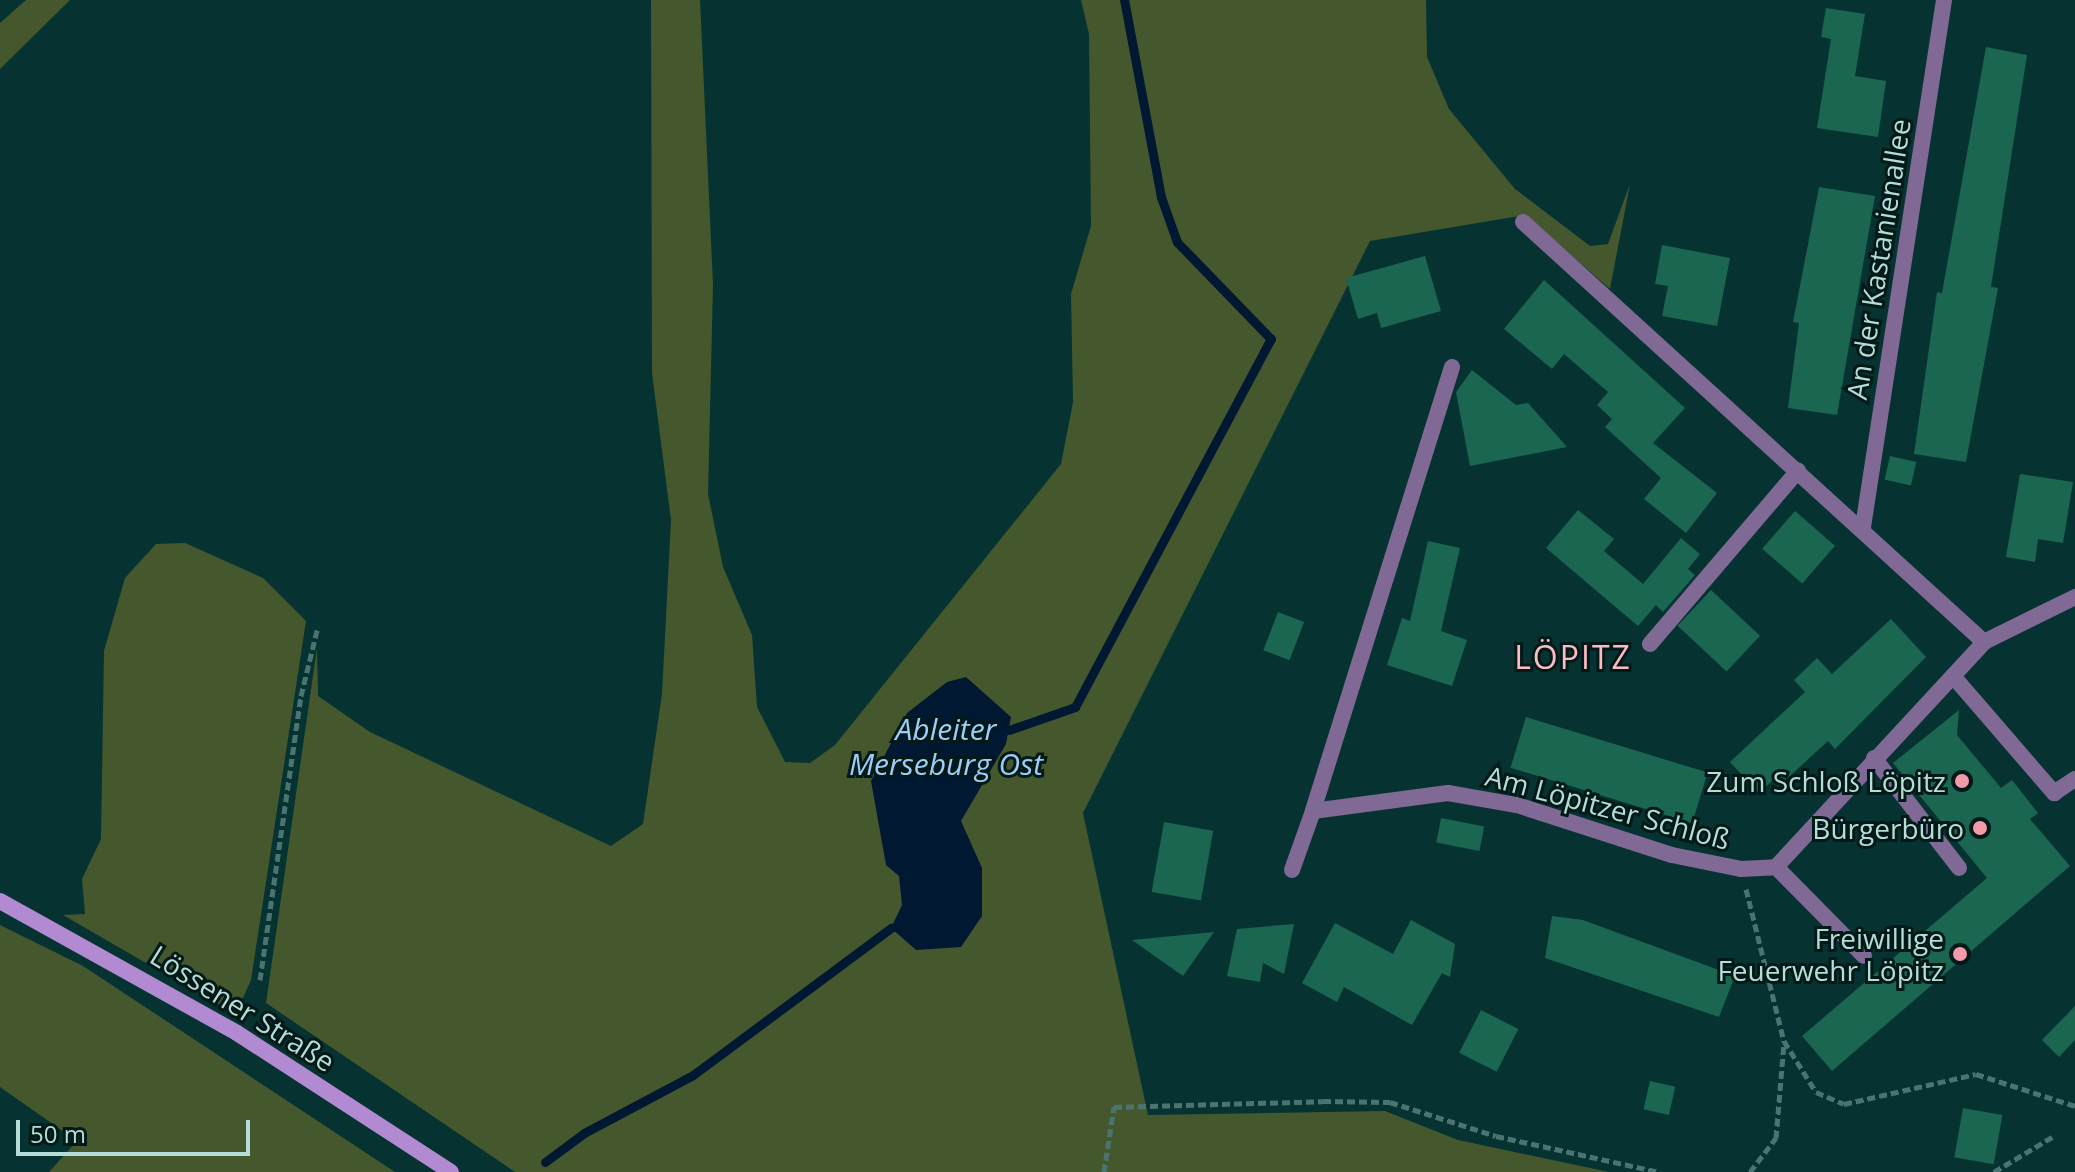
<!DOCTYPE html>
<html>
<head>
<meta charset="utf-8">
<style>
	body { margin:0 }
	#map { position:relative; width:2075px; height:1172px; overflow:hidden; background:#063331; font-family:"Open Sans",sans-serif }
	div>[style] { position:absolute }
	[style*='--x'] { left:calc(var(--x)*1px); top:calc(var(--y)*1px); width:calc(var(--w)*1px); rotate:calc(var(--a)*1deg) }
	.green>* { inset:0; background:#45582d }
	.water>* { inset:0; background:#001832 }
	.stream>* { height:9px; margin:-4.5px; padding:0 4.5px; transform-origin:4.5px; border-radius:4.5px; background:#001832 }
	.building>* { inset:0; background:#1a6650; transform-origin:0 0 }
	.path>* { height:5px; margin-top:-2.5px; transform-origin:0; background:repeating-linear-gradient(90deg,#4a7471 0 8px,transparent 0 12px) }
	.lane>* { height:16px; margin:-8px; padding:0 8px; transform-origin:8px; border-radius:8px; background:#816996 }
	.street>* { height:16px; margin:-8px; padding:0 8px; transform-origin:8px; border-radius:8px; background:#816996 }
	.secondary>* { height:16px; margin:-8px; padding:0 8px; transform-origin:8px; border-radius:8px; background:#b18ad2 }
	.dots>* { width:22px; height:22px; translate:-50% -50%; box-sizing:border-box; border:4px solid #011917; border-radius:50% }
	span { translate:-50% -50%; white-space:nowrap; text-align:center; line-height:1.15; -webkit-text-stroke:6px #011917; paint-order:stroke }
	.street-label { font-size:28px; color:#b6dcd8 }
	.poi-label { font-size:28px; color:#b6dcd8 }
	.right { translate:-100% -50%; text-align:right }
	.water-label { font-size:30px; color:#9fcdfa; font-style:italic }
	.quarter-label { font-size:32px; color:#febac4; letter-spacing:2px }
	.scale { position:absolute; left:16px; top:1120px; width:234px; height:36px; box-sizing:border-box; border:4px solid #b6dcd8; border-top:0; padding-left:10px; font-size:24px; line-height:28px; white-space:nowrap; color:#b6dcd8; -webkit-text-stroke:6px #011917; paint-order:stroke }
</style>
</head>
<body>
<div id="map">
	<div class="green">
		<i style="clip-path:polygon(26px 0,70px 0,0 69px,0 23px)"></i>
		<i style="clip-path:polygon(651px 0,700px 0,713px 285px,708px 494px,723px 567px,752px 635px,757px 707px,785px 762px,810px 763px,835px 745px,1061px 464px,1073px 402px,1071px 294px,1091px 226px,1089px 34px,1081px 0,1426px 0,1427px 57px,1449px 109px,1515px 189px,1590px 246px,1608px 244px,1630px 184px,1610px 289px,1525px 215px,1370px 241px,1083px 813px,1148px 1115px,1385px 1111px,1458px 1140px,1609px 1172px,515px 1172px,266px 1003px,317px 648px,318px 696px,370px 732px,611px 846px,643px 824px,662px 694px,671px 520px,652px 373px)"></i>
		<i style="clip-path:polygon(185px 543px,263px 578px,306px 621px,251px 980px,243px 998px,231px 1004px,217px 1004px,63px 915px,85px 914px,82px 879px,101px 839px,104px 651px,125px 578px,156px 544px)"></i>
		<i style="clip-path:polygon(0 925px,83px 966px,395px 1172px,49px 1172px,77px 1141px,0 1087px)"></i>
	</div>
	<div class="water">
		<i style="clip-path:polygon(966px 677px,1011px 717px,1006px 744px,961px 821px,982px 868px,982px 916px,961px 947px,916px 950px,891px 928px,902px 905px,899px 876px,886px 865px,871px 781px,907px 713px,947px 682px)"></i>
	</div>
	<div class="stream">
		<i style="--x:1009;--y:730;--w:70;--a:-19.2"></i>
		<i style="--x:1075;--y:707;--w:417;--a:-62"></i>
		<i style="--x:1271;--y:339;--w:135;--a:-134.1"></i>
		<i style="--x:1177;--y:242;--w:48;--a:-109.6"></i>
		<i style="--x:1161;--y:197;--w:200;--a:-100.6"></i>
		<i style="--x:545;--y:1162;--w:49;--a:-36.6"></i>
		<i style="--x:584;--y:1133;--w:123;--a:-28"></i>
		<i style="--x:693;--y:1075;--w:247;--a:-36.6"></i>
	</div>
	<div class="building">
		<i style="clip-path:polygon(1826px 8px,1865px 14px,1855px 76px,1886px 81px,1878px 137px,1817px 128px,1831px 39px,1821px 37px)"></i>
		<i style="clip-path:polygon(1986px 47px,2027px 55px,1991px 287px,1998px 288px,1966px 462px,1914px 454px,1937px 292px,1942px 293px)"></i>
		<i style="clip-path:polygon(1819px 187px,1875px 196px,1837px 415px,1788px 408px,1799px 323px,1793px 322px)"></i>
		<i style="clip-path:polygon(1662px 245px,1730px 258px,1717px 326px,1662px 316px,1668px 286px,1655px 284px)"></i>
		<i style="clip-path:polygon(1425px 256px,1441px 311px,1381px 328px,1377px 313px,1358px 319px,1346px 278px)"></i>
		<i style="clip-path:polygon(1544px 280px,1685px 408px,1653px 443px,1717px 493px,1686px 533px,1644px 499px,1661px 478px,1605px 427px,1612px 419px,1597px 405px,1608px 392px,1564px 354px,1552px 369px,1504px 329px)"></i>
		<i style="clip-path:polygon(1472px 370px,1516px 405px,1528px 403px,1567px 447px,1470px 466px,1456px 392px)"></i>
		<i style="left:1890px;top:456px;width:27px;height:24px;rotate:13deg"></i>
		<i style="clip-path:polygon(2020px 474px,2073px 482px,2063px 543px,2038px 539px,2035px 562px,2006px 557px)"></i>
		<i style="clip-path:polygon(1578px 510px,1614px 539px,1604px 551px,1643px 584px,1681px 538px,1700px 554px,1688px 569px,1695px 575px,1663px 612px,1656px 605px,1638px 626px,1546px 548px)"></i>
		<i style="left:1795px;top:511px;width:53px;height:50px;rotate:41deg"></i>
		<i style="clip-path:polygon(1428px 541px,1460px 548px,1441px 631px,1467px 640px,1452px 686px,1387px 665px,1402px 618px,1410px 621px)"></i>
		<i style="left:1711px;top:590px;width:67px;height:49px;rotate:43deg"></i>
		<i style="left:1278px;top:612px;width:28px;height:41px;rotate:21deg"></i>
		<i style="clip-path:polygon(1891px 619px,1926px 657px,1835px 749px,1828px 741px,1779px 786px,1773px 780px,1759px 793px,1730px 762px,1805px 692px,1794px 680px,1817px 658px,1832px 674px)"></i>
		<i style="clip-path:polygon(1959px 710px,1957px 735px,2001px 788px,2012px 780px,2038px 813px,2030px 819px,2070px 866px,1832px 1071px,1802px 1036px,1987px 878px,1893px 763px)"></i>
		<i style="left:1526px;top:717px;width:190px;height:53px;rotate:17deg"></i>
		<i style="left:1441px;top:818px;width:44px;height:25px;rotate:11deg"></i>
		<i style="left:1164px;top:822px;width:50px;height:71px;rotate:10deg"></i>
		<i style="clip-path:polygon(1552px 916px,1583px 920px,1735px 976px,1719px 1017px,1545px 958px)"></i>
		<i style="clip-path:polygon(1411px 920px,1455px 944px,1450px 977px,1442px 973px,1412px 1025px,1344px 987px,1337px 1002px,1302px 983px,1335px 923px,1393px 954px)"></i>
		<i style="clip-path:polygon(1294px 924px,1284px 974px,1263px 963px,1260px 982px,1227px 976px,1237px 929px)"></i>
		<i style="clip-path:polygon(1214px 932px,1183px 976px,1132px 940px)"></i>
		<i style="clip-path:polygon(2075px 1006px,2075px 1040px,2059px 1057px,2042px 1040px)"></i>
		<i style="left:1481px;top:1010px;width:42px;height:48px;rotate:27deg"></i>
		<i style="left:1650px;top:1081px;width:26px;height:29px;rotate:13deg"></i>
		<i style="left:1963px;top:1108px;width:40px;height:50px;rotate:10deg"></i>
	</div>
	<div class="path">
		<i style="--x:1746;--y:889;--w:157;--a:76"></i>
		<i style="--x:1784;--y:1041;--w:60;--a:57.9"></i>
		<i style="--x:1816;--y:1092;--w:30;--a:23"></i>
		<i style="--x:1844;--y:1104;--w:135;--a:-12.8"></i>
		<i style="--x:1976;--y:1074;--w:104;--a:17.9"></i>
		<i style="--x:260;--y:980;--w:287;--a:-81.8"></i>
		<i style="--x:301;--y:696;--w:72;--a:-76.3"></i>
		<i style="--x:1104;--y:1172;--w:66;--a:-81.3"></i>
		<i style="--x:1114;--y:1107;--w:209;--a:-1.6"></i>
		<i style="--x:1323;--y:1101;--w:67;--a:0.9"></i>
		<i style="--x:1390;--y:1102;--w:111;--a:17.8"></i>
		<i style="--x:1496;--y:1136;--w:168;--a:12.4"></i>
		<i style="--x:1750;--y:1172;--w:43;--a:-52.6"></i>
		<i style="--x:1776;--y:1138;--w:96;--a:-85.2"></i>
		<i style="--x:1994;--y:1172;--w:68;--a:-31.1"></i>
	</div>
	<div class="lane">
		<i style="--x:1953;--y:676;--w:155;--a:49.2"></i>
		<i style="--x:2054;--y:793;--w:25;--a:-34"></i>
		<i style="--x:1874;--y:758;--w:139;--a:52.3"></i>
		<i style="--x:1776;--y:867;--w:125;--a:45.3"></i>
	</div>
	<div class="street">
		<i style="--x:1523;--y:222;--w:624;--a:42.34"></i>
		<i style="--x:1452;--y:367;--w:465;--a:107.4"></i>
		<i style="--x:1313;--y:811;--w:136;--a:-7.6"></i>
		<i style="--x:1448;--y:793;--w:70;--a:9.9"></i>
		<i style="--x:1517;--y:805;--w:163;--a:17.9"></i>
		<i style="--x:1672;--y:855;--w:70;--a:11.5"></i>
		<i style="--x:1741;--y:869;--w:35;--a:-3"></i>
		<i style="--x:1776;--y:867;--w:306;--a:-47.2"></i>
		<i style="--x:1984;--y:642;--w:102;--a:-26.3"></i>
		<i style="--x:1863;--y:527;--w:533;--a:-81.26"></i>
		<i style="--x:1650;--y:644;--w:228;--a:-49.5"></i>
		<i style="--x:1292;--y:870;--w:63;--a:-70.4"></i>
	</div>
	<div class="secondary">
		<i style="--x:0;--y:901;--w:271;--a:29.1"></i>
		<i style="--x:237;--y:1033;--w:255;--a:33"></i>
	</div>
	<div class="dots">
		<i style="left:1962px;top:781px;background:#f39aa9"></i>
		<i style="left:1980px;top:828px;background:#f39aa9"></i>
		<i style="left:1960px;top:954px;background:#f39aa9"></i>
	</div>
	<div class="street-label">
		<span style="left:1878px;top:259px;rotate:-81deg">An der Kastanienallee</span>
		<span style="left:1608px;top:807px;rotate:15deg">Am Löpitzer Schloß</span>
		<span style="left:243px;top:1008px;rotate:32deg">Lössener Straße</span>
	</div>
	<div class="poi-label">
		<span class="right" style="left:1946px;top:781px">Zum Schloß Löpitz</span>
		<span class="right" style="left:1964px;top:828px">Bürgerbüro</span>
		<span class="right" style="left:1944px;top:954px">Freiwillige<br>Feuerwehr Löpitz</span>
	</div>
	<div class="water-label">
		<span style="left:946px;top:746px">Ableiter<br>Merseburg Ost</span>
	</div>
	<div class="quarter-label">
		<span style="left:1573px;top:657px">LÖPITZ</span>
	</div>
	<div class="scale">50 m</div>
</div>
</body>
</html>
